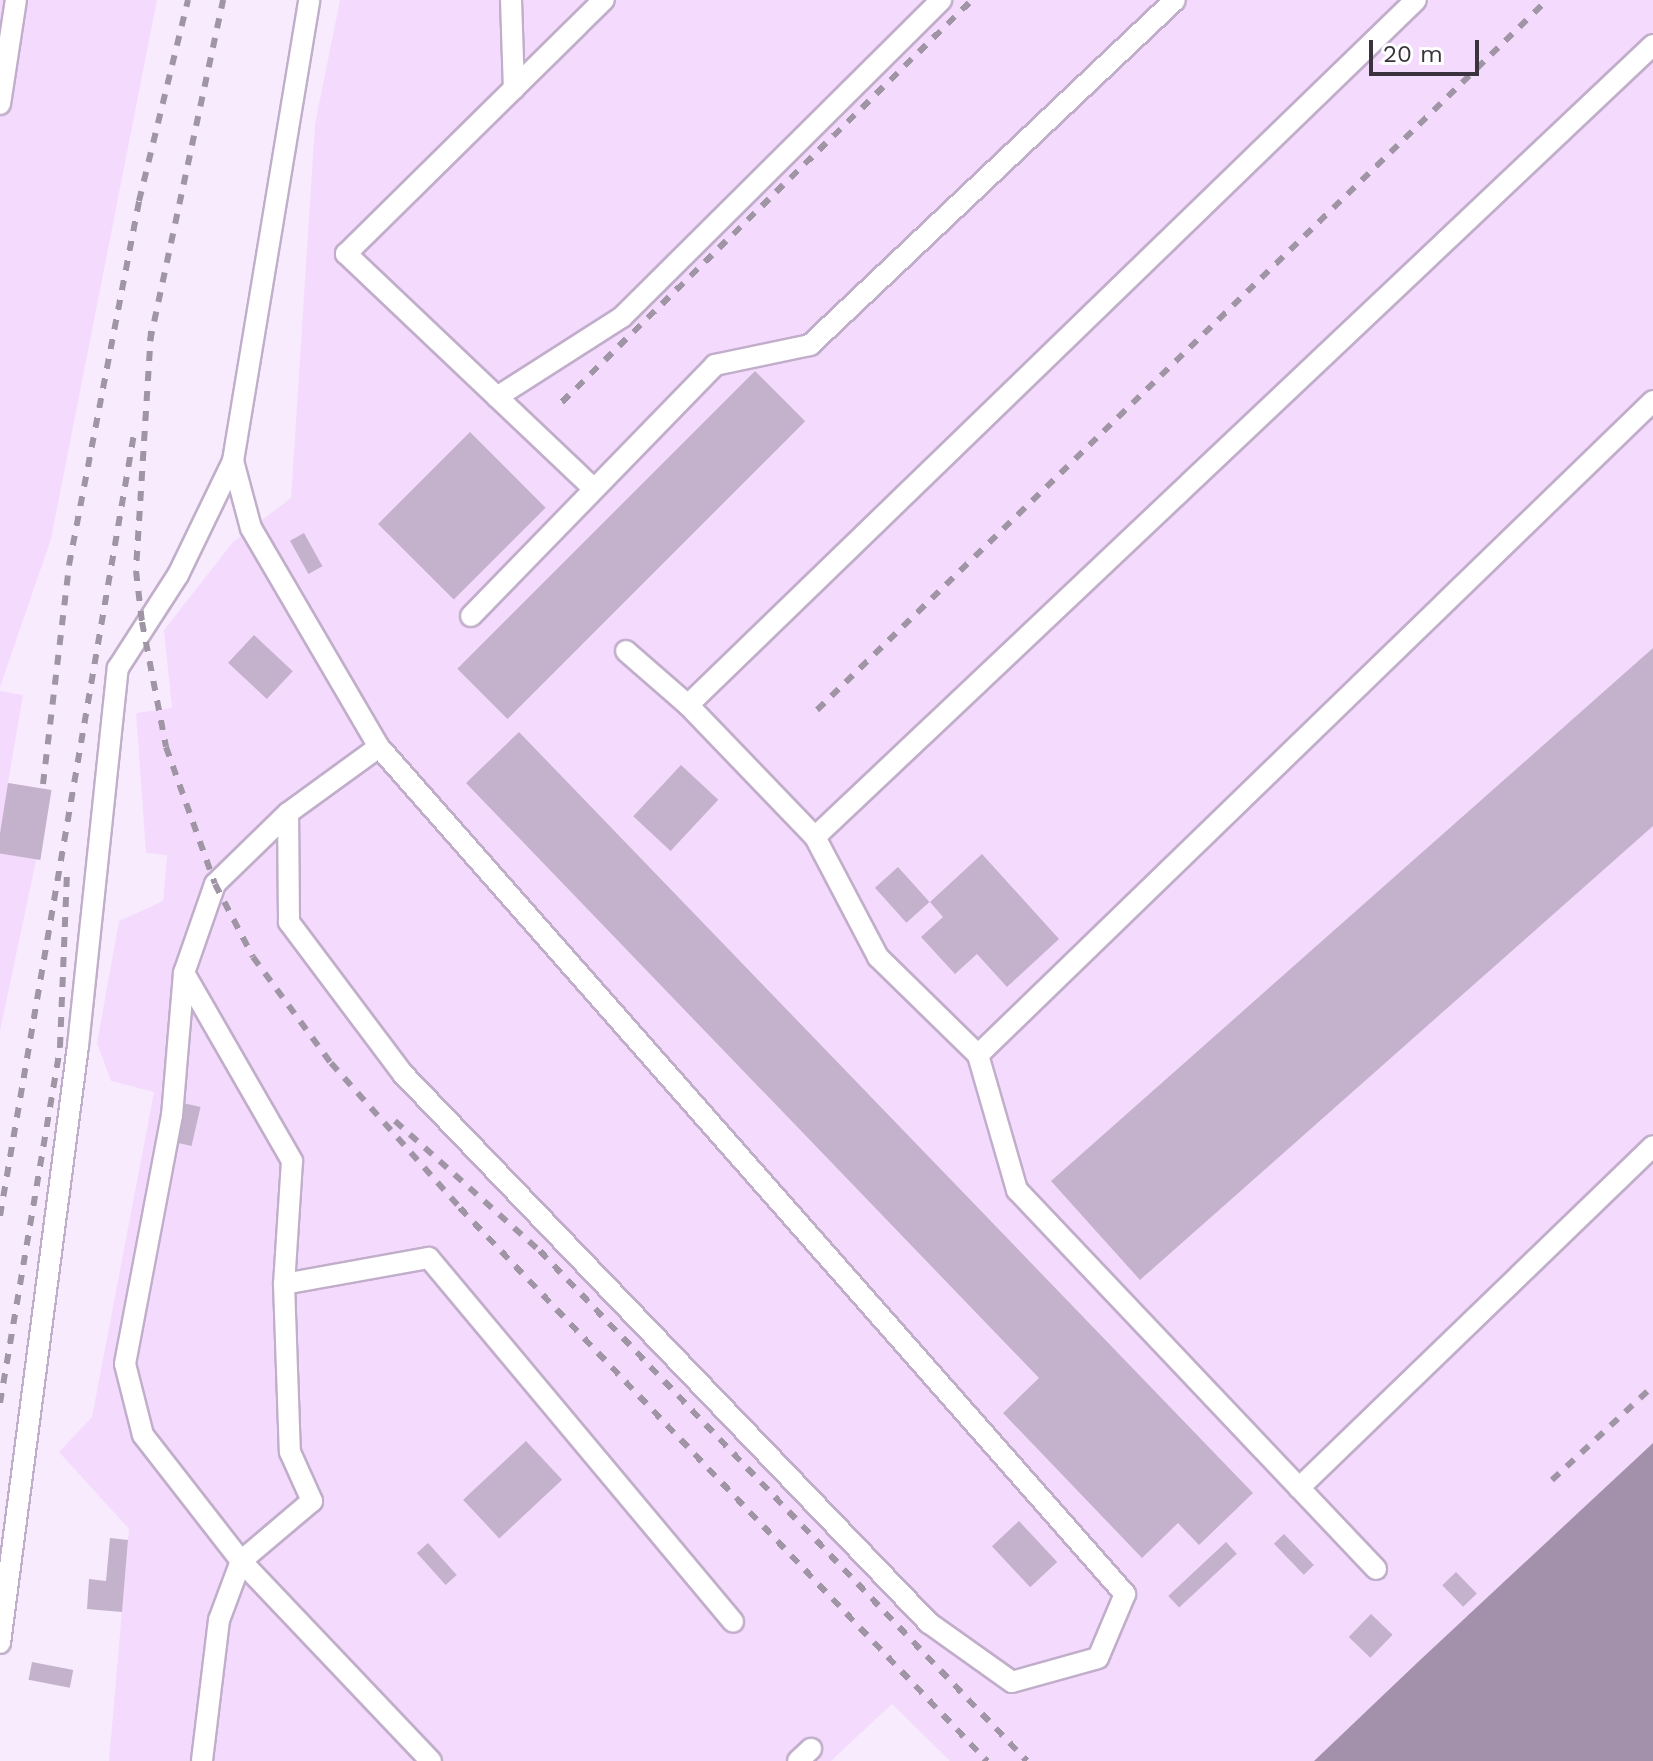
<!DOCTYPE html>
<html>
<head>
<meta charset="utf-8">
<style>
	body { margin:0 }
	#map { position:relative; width:1653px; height:1761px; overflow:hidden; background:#f8ebfd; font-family:"Work Sans",sans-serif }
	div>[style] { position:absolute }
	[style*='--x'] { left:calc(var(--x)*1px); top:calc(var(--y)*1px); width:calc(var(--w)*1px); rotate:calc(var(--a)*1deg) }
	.built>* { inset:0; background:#f4dbfe }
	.water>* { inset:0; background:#a391ab }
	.building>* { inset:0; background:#c4b1cc; transform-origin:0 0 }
	.roads { filter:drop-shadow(2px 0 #c1aeca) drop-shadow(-2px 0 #c1aeca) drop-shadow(0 2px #c1aeca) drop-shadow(0 -2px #c1aeca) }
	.lane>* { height:20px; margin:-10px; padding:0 10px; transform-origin:10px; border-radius:10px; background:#fff }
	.rail>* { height:6px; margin-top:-3px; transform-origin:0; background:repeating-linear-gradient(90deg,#a095a4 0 10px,transparent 0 20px) }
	span { translate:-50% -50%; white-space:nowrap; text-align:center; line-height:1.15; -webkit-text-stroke:6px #fff; paint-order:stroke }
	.scale { position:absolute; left:1369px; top:40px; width:110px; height:36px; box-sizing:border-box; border:4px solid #3a323d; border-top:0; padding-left:10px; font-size:24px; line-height:28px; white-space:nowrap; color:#3a323d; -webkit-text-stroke:6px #fff; paint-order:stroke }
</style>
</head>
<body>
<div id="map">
	<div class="built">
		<i style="clip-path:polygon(0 0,157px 0,51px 539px,0 687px)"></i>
		<i style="clip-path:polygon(340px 0,1653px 0,1653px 1443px,1314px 1761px,950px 1761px,892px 1704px,831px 1761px,109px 1761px,129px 1529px,59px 1452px,92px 1417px,154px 1092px,111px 1081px,97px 1043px,119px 921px,163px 901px,167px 855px,146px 853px,136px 713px,172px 708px,164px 630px,233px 542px,291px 498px,315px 124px)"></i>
		<i style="clip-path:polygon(0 691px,23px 695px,8px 783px,51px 790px,0 1031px)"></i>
	</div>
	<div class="water">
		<i style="clip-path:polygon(1653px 1443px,1653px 1761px,1314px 1761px,1418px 1662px)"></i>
	</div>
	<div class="building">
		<i style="left:755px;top:371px;width:71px;height:421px;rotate:45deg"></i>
		<i style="left:470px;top:432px;width:107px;height:130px;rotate:45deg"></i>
		<i style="left:304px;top:533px;width:38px;height:16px;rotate:61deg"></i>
		<i style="left:254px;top:635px;width:53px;height:38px;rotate:43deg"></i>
		<i style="clip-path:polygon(1653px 648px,1653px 826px,1140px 1280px,1051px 1181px)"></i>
		<i style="clip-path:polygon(519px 732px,1253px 1493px,1199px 1545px,1178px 1523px,1142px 1558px,1003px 1413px,1039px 1378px,466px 783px)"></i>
		<i style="left:681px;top:765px;width:51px;height:70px;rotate:43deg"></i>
		<i style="left:8px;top:783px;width:44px;height:71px;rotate:9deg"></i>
		<i style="clip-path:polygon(982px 854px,1059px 939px,1007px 987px,977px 954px,955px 974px,921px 937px,943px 917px,930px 902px)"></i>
		<i style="left:898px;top:867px;width:47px;height:31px;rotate:48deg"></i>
		<i style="left:183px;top:1103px;width:18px;height:40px;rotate:13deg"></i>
		<i style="left:526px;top:1441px;width:53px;height:86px;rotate:47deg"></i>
		<i style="left:1019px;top:1521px;width:56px;height:37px;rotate:47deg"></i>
		<i style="left:1284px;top:1534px;width:43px;height:14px;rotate:46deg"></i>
		<i style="clip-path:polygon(110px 1538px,128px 1540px,122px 1612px,87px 1609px,89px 1579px,106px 1581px)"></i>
		<i style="left:1226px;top:1542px;width:16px;height:79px;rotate:47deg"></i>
		<i style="left:428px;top:1543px;width:43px;height:15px;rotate:48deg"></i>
		<i style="left:1456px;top:1572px;width:30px;height:19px;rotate:46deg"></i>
		<i style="left:1371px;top:1614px;width:30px;height:32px;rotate:44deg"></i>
		<i style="left:32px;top:1662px;width:42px;height:18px;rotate:11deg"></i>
	</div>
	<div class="roads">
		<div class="lane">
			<i style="--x:511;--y:0;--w:89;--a:88.1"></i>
			<i style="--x:0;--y:104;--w:105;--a:-81.3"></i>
			<i style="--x:497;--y:397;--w:148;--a:-32.6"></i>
			<i style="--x:622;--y:317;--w:450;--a:-44.8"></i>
			<i style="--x:233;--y:461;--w:69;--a:75"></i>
			<i style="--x:251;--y:528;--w:254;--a:59.7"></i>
			<i style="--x:379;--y:747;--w:1129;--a:48.63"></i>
			<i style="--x:1125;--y:1594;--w:69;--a:112.9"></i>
			<i style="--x:1098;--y:1658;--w:89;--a:164.4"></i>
			<i style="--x:1012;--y:1682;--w:102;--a:-144.6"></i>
			<i style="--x:929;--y:1623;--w:760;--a:-133.77"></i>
			<i style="--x:403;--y:1074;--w:190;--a:-126.9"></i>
			<i style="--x:289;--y:922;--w:109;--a:-90.5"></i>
			<i style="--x:288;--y:813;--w:112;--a:-36"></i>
			<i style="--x:594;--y:489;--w:342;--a:-136.5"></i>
			<i style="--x:346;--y:254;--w:362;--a:-44.6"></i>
			<i style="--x:471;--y:616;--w:350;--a:-45.8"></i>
			<i style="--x:715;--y:365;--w:97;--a:-11.9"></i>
			<i style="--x:810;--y:345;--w:502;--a:-43.39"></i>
			<i style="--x:626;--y:651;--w:82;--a:41.1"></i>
			<i style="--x:688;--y:705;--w:183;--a:46.1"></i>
			<i style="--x:815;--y:837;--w:136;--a:62.3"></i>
			<i style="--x:878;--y:957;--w:140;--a:44.4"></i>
			<i style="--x:978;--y:1055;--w:141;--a:73.9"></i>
			<i style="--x:1017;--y:1190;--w:522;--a:46.55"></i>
			<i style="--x:688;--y:705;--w:1013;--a:-44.08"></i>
			<i style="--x:288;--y:813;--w:102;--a:135.8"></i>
			<i style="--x:215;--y:884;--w:94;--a:109.2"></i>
			<i style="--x:184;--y:973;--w:143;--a:94.8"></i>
			<i style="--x:172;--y:1115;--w:253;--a:100.7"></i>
			<i style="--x:125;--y:1364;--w:73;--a:75.8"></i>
			<i style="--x:143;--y:1435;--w:160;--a:52.1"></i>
			<i style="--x:241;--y:1561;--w:276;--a:46.5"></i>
			<i style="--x:815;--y:837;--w:1153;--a:-43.38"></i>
			<i style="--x:184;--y:973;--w:217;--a:60.1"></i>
			<i style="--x:292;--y:1161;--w:123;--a:93.7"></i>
			<i style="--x:284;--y:1284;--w:168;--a:88"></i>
			<i style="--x:290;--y:1452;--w:54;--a:65.8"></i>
			<i style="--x:312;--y:1501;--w:93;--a:139.8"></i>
			<i style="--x:241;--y:1561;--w:63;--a:110.4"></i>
			<i style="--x:219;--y:1620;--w:142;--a:96.9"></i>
			<i style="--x:978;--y:1055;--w:940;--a:-44.09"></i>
			<i style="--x:284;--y:1284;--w:147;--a:-10.2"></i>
			<i style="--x:429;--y:1258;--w:474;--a:50.1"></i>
			<i style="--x:1299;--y:1488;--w:492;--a:-44"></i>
			<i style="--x:0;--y:1643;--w:602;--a:-82.56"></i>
			<i style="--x:78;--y:1046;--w:380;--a:-84"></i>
			<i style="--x:118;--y:668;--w:111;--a:-57.2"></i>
			<i style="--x:178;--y:575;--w:127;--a:-64.2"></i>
			<i style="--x:233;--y:461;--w:467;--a:-80.6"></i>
			<i style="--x:798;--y:1761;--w:18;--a:-43"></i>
		</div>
	</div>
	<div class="rail">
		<i style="--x:151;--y:331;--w:240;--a:93.6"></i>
		<i style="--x:136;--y:571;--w:51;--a:83.3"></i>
		<i style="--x:142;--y:622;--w:127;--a:79.1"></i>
		<i style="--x:166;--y:747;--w:145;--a:70.3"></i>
		<i style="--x:215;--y:884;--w:82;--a:62.5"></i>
		<i style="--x:253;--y:957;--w:132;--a:53.7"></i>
		<i style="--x:331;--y:1063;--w:194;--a:48.3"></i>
		<i style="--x:460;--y:1208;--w:764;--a:46.38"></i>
		<i style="--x:150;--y:341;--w:349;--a:-77.9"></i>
		<i style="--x:562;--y:402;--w:574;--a:-44.44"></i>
		<i style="--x:817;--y:710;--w:1018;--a:-44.2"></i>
		<i style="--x:43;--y:784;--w:221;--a:-83.2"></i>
		<i style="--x:69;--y:565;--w:371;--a:-79.1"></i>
		<i style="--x:139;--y:201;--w:207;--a:-76.3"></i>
		<i style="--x:395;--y:1121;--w:195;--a:41.9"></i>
		<i style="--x:540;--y:1251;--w:705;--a:46.32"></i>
		<i style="--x:0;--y:1216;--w:799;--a:-80.28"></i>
		<i style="--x:0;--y:1403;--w:361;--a:-80.4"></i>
		<i style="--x:60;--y:1047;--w:173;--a:-87.7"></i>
		<i style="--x:1552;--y:1480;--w:138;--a:-42.9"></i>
	</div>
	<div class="scale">20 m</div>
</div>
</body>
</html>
